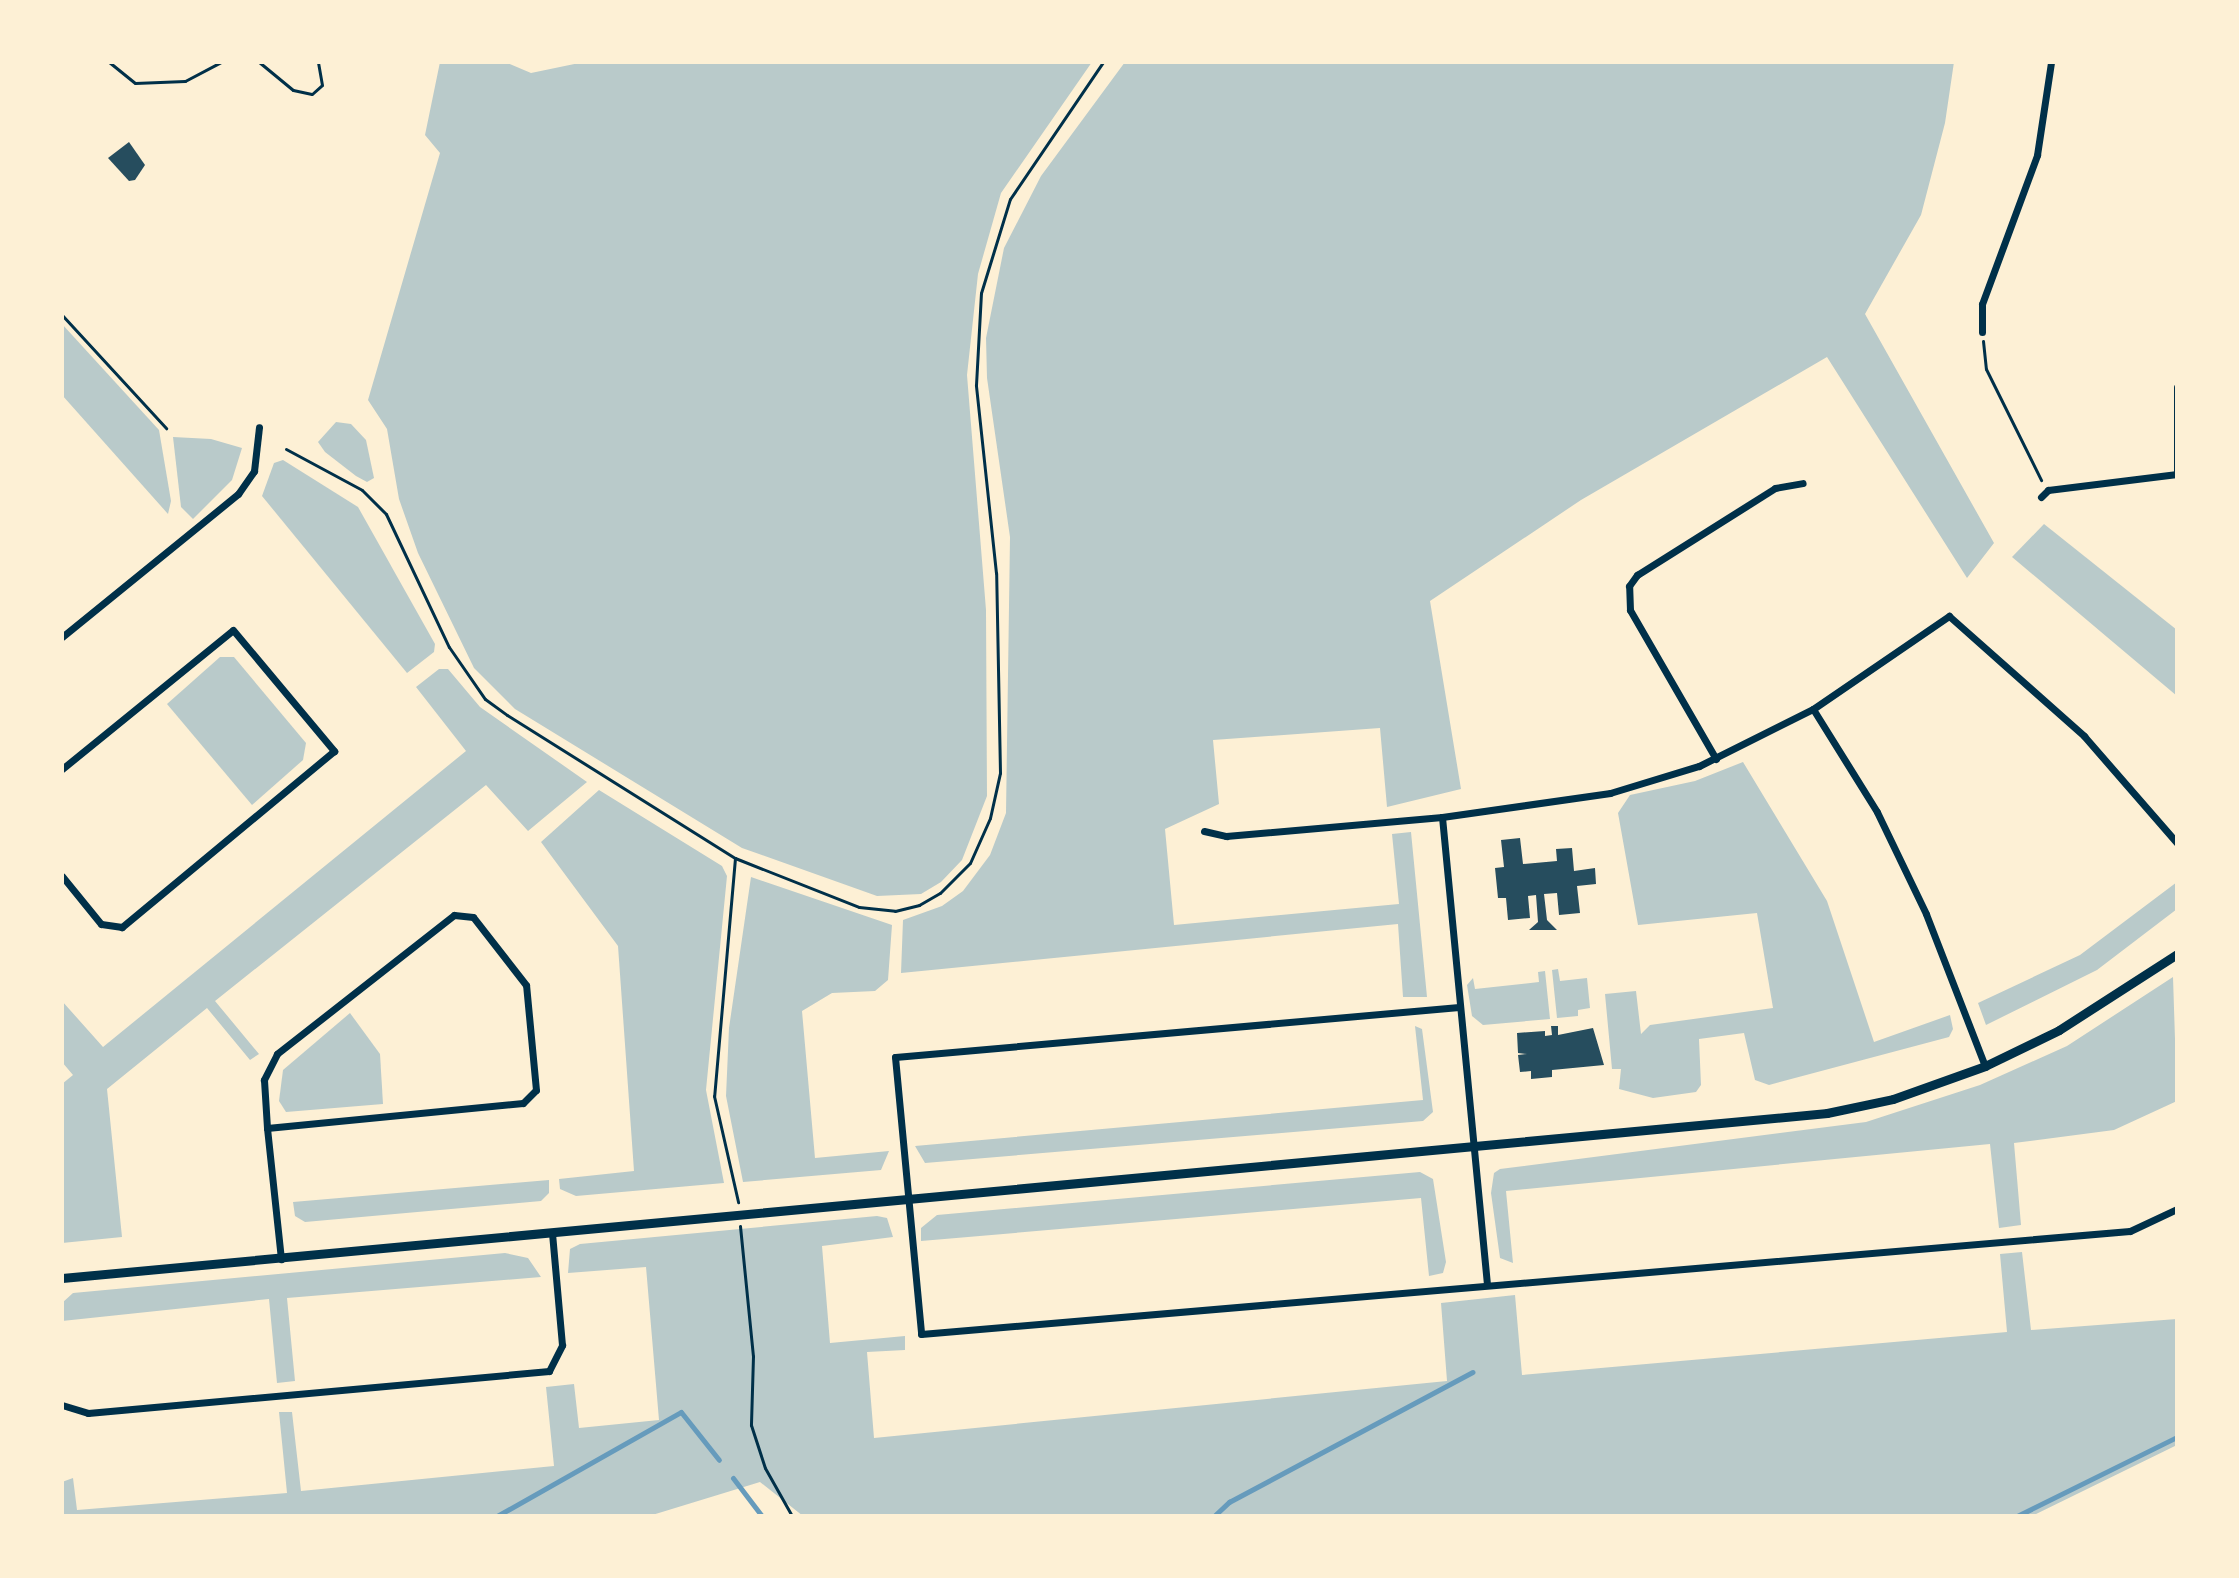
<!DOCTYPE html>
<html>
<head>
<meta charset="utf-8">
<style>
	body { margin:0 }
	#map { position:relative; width:2239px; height:1578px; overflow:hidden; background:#fdf0d5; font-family:"Roboto Serif",serif }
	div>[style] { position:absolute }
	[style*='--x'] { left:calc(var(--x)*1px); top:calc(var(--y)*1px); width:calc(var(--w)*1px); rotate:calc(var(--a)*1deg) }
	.green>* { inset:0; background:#b9caca }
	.stream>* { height:5px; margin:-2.5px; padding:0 2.5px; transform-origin:2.5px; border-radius:2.5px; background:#669bbc }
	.building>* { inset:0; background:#264d5e }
	.path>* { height:3px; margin:-1.5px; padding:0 1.5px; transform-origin:1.5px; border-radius:1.5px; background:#003049 }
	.minor>* { height:7px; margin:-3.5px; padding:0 3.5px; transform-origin:3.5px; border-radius:3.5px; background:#003049 }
	.tertiary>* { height:9px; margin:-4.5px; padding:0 4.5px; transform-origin:4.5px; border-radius:4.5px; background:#003049 }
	span { translate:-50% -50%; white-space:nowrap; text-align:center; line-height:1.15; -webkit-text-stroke:8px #fdf0d5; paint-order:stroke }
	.frame { position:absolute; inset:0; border:64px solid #fdf0d5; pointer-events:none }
</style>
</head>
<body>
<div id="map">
	<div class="green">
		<i style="clip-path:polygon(440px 62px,505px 62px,531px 73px,584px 62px,1092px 62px,1001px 193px,978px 274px,967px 375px,986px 610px,987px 796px,962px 860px,941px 882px,921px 894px,877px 896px,742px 848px,515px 709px,474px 668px,418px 553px,399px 499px,387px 429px,368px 400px,440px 153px,425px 135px)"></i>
		<i style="clip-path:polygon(1125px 62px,1954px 62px,1945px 123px,1921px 215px,1865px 314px,1994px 543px,1967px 578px,1827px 357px,1581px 500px,1430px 601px,1461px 789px,1387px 807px,1380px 728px,1213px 740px,1219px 804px,1165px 829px,1174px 925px,1399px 904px,1392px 834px,1411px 832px,1427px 997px,1403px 997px,1398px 924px,901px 973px,903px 920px,942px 906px,963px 891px,990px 855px,1006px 813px,1010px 537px,987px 378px,986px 338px,1004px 248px,1041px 176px)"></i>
		<i style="clip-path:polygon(62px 324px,159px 430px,171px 501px,168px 514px,62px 395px)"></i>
		<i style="clip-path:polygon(336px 422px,351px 424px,366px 440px,374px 478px,367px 482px,356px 476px,325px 452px,318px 442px)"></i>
		<i style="clip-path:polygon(173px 437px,211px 439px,242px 448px,232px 480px,193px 519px,181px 507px)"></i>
		<i style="clip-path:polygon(283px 460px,358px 507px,435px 644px,434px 652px,407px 673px,262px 496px,274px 463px)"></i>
		<i style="clip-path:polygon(2044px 524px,2177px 630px,2177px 696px,2012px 557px)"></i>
		<i style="clip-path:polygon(220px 657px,234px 657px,306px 743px,303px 760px,252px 805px,167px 704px)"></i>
		<i style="clip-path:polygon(439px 669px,448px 669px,480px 707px,587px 782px,528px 831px,486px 785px,215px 1001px,259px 1054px,250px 1060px,207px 1008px,107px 1089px,122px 1237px,62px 1243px,62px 1084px,73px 1075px,62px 1062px,62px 1001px,103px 1047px,466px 751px,416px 687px)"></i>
		<i style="clip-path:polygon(1743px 762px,1827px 901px,1874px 1042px,1950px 1015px,1953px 1029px,1949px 1037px,1769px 1085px,1755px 1080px,1744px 1033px,1699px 1039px,1701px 1085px,1696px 1092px,1653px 1098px,1619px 1089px,1621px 1069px,1612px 1069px,1605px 994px,1636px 991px,1641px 1034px,1650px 1025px,1773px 1008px,1757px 913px,1638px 925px,1618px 813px,1630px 795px,1695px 781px)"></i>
		<i style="clip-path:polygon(599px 790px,722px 866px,727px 876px,706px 1090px,724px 1183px,576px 1196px,560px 1189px,559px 1179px,634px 1171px,618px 946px,541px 842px)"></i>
		<i style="clip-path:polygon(751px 877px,892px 925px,888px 980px,875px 991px,832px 993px,802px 1011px,815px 1158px,889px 1151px,881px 1170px,743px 1182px,726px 1096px,729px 1028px)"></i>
		<i style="clip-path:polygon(2177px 882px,2177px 909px,2097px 970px,1986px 1025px,1978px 1003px,2080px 955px)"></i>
		<i style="clip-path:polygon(1558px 969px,1560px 981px,1587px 978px,1590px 1008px,1578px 1010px,1578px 1016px,1557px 1018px,1552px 970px)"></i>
		<i style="clip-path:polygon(1545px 971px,1550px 1019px,1483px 1025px,1472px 1016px,1467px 985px,1473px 978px,1475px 989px,1539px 982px,1538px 972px)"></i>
		<i style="clip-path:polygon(2173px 977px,2177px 1101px,2114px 1130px,2014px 1143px,2021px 1225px,1999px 1228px,1990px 1144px,1506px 1191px,1513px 1263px,1500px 1258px,1491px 1193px,1494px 1173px,1500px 1169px,1866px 1122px,1980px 1085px,2067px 1046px)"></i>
		<i style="clip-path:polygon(350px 1013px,380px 1054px,383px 1104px,286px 1112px,279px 1101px,283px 1070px)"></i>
		<i style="clip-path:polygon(1415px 1026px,1422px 1029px,1433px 1112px,1423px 1121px,925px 1163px,915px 1146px,1423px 1100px)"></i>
		<i style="clip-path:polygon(1420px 1172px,1433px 1179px,1446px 1262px,1443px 1273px,1429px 1276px,1421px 1198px,921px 1241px,921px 1228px,937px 1215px)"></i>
		<i style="clip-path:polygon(549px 1180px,549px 1193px,541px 1201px,305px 1222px,295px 1216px,293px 1202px)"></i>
		<i style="clip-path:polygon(877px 1216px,887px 1218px,893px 1237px,822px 1246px,830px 1343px,905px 1336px,905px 1350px,867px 1352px,874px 1438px,1447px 1381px,1441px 1303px,1515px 1295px,1522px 1375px,2007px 1332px,2000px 1254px,2022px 1252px,2031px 1330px,2177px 1319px,2177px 1445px,2032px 1516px,803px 1516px,760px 1482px,649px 1516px,62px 1516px,62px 1482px,73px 1478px,77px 1510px,287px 1493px,279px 1412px,292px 1412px,301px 1491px,554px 1466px,546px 1387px,574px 1384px,579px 1428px,659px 1420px,646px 1267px,568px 1273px,570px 1249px,580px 1244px)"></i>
		<i style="clip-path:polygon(505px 1253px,528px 1258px,541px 1277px,287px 1298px,295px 1381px,277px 1383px,269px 1299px,62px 1321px,62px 1303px,73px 1293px)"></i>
	</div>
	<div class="stream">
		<i style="--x:733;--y:1478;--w:48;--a:52.7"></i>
		<i style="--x:497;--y:1516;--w:211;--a:-29.5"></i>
		<i style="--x:681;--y:1412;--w:61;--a:51.6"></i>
		<i style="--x:1214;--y:1516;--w:21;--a:-43"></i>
		<i style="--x:1229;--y:1502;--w:276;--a:-28.1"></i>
		<i style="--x:2017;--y:1516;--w:178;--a:-26.3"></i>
	</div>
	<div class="building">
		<i style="clip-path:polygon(129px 142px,145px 165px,135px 180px,129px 181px,108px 158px)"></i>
		<i style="clip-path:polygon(1520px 838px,1523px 864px,1557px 861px,1556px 849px,1572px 848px,1574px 871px,1595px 868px,1596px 884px,1577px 886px,1580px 913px,1559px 915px,1557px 893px,1544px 894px,1547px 920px,1557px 930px,1529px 930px,1538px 922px,1536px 895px,1528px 896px,1530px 918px,1508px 920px,1506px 898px,1498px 898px,1495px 868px,1504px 867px,1501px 840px)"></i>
		<i style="clip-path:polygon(1551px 1026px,1558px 1026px,1558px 1035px,1593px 1028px,1604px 1065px,1552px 1070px,1552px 1077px,1531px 1079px,1531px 1071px,1520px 1072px,1518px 1055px,1527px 1054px,1518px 1053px,1517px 1033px,1545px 1031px,1545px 1036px,1552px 1035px)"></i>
	</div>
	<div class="path">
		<i style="--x:109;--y:62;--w:33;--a:39"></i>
		<i style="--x:135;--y:83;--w:50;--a:-2.3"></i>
		<i style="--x:185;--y:81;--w:41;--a:-27.8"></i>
		<i style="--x:259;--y:62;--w:44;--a:39.5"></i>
		<i style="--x:293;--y:90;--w:19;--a:12"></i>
		<i style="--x:312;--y:94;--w:13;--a:-42"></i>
		<i style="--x:322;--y:85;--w:23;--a:-100"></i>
		<i style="--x:62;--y:315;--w:154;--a:47.4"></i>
		<i style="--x:1983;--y:341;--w:28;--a:84"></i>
		<i style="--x:1986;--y:369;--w:124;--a:63.6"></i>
		<i style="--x:286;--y:449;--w:86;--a:28.3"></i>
		<i style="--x:362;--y:490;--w:34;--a:45"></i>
		<i style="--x:386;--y:514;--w:147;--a:64.7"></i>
		<i style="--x:449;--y:647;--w:63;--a:55.3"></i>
		<i style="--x:485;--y:699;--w:27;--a:36"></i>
		<i style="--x:507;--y:715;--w:269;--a:32.1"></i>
		<i style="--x:735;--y:858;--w:133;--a:21.6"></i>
		<i style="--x:859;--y:907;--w:36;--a:6"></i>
		<i style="--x:895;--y:911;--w:25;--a:-14"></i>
		<i style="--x:919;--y:905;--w:24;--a:-30"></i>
		<i style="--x:940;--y:893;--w:42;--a:-45"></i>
		<i style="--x:970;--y:863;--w:49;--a:-66"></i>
		<i style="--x:990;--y:818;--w:46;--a:-77.5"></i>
		<i style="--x:1000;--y:773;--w:200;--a:-91.1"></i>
		<i style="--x:996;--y:573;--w:189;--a:-96.1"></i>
		<i style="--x:976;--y:385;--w:92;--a:-86.9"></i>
		<i style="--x:981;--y:293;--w:98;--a:-72.9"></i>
		<i style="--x:1010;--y:199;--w:166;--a:-55.8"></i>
		<i style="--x:735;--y:858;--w:239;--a:95"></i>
		<i style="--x:714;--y:1096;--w:109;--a:77.2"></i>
		<i style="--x:740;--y:1226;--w:131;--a:84.3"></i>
		<i style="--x:753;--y:1356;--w:69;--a:91.7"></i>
		<i style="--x:751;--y:1425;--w:45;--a:72"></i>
		<i style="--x:765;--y:1468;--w:55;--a:60.6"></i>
	</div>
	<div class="minor">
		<i style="--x:1982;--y:332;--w:28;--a:-90"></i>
		<i style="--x:1982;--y:304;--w:159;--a:-69.7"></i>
		<i style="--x:2037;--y:155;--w:94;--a:-81.4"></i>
		<i style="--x:2177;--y:387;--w:88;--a:90"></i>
		<i style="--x:2041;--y:497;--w:10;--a:-45"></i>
		<i style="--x:2048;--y:490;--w:130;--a:-7.1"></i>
		<i style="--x:62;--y:637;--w:227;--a:-39.1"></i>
		<i style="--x:238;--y:494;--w:28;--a:-55"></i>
		<i style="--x:254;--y:471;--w:44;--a:-83.5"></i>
		<i style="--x:1813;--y:709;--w:121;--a:58.1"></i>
		<i style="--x:1877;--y:812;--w:113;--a:64.3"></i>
		<i style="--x:1926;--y:914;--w:163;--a:68.8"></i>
		<i style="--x:1716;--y:759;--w:172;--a:-120"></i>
		<i style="--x:1630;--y:610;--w:24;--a:-92"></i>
		<i style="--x:1629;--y:586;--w:14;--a:-54"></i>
		<i style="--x:1637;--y:575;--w:163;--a:-32.2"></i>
		<i style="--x:1775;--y:488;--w:28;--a:-10"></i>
		<i style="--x:62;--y:769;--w:220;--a:-39.1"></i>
		<i style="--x:233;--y:630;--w:158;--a:50.1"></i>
		<i style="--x:334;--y:751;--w:276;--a:140.3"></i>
		<i style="--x:122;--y:927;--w:21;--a:-172"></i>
		<i style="--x:101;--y:924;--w:62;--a:-129.1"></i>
		<i style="--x:1442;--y:817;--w:470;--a:84.5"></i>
		<i style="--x:1204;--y:831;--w:23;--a:13"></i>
		<i style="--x:1226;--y:836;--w:217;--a:-5"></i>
		<i style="--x:1442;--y:817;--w:170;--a:-8.1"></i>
		<i style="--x:1610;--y:793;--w:93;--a:-16.9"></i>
		<i style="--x:1699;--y:766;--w:127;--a:-26.6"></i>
		<i style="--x:1813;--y:709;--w:165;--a:-34.4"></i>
		<i style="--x:1949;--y:616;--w:181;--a:41.6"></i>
		<i style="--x:2084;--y:736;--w:142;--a:49"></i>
		<i style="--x:1459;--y:1007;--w:566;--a:174.93"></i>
		<i style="--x:895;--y:1057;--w:278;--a:84.6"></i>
		<i style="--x:921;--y:1334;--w:1213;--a:-4.87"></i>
		<i style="--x:2130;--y:1231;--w:52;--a:-25.1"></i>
		<i style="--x:267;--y:1128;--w:257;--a:-5.6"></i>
		<i style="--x:523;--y:1103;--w:18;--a:-45"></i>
		<i style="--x:536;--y:1090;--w:105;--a:-95.4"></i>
		<i style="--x:526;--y:985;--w:86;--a:-127.9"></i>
		<i style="--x:473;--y:917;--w:19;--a:-174"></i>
		<i style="--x:454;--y:915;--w:225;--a:141.9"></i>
		<i style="--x:277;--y:1054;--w:29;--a:117"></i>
		<i style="--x:264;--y:1080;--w:48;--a:86.4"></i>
		<i style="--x:267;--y:1128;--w:132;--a:83.9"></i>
		<i style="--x:62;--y:1405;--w:27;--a:17"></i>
		<i style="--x:88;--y:1413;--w:463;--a:-5.2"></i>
		<i style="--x:549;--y:1371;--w:29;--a:-63"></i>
		<i style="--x:562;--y:1345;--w:112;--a:-95.1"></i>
	</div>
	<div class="tertiary">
		<i style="--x:62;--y:1278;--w:1773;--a:-5.34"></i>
		<i style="--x:1827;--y:1113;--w:67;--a:-12"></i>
		<i style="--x:1893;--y:1099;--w:98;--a:-19.7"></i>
		<i style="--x:1985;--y:1066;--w:82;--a:-25.9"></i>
		<i style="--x:2059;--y:1030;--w:140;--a:-32.8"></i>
	</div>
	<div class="frame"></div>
</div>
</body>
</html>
